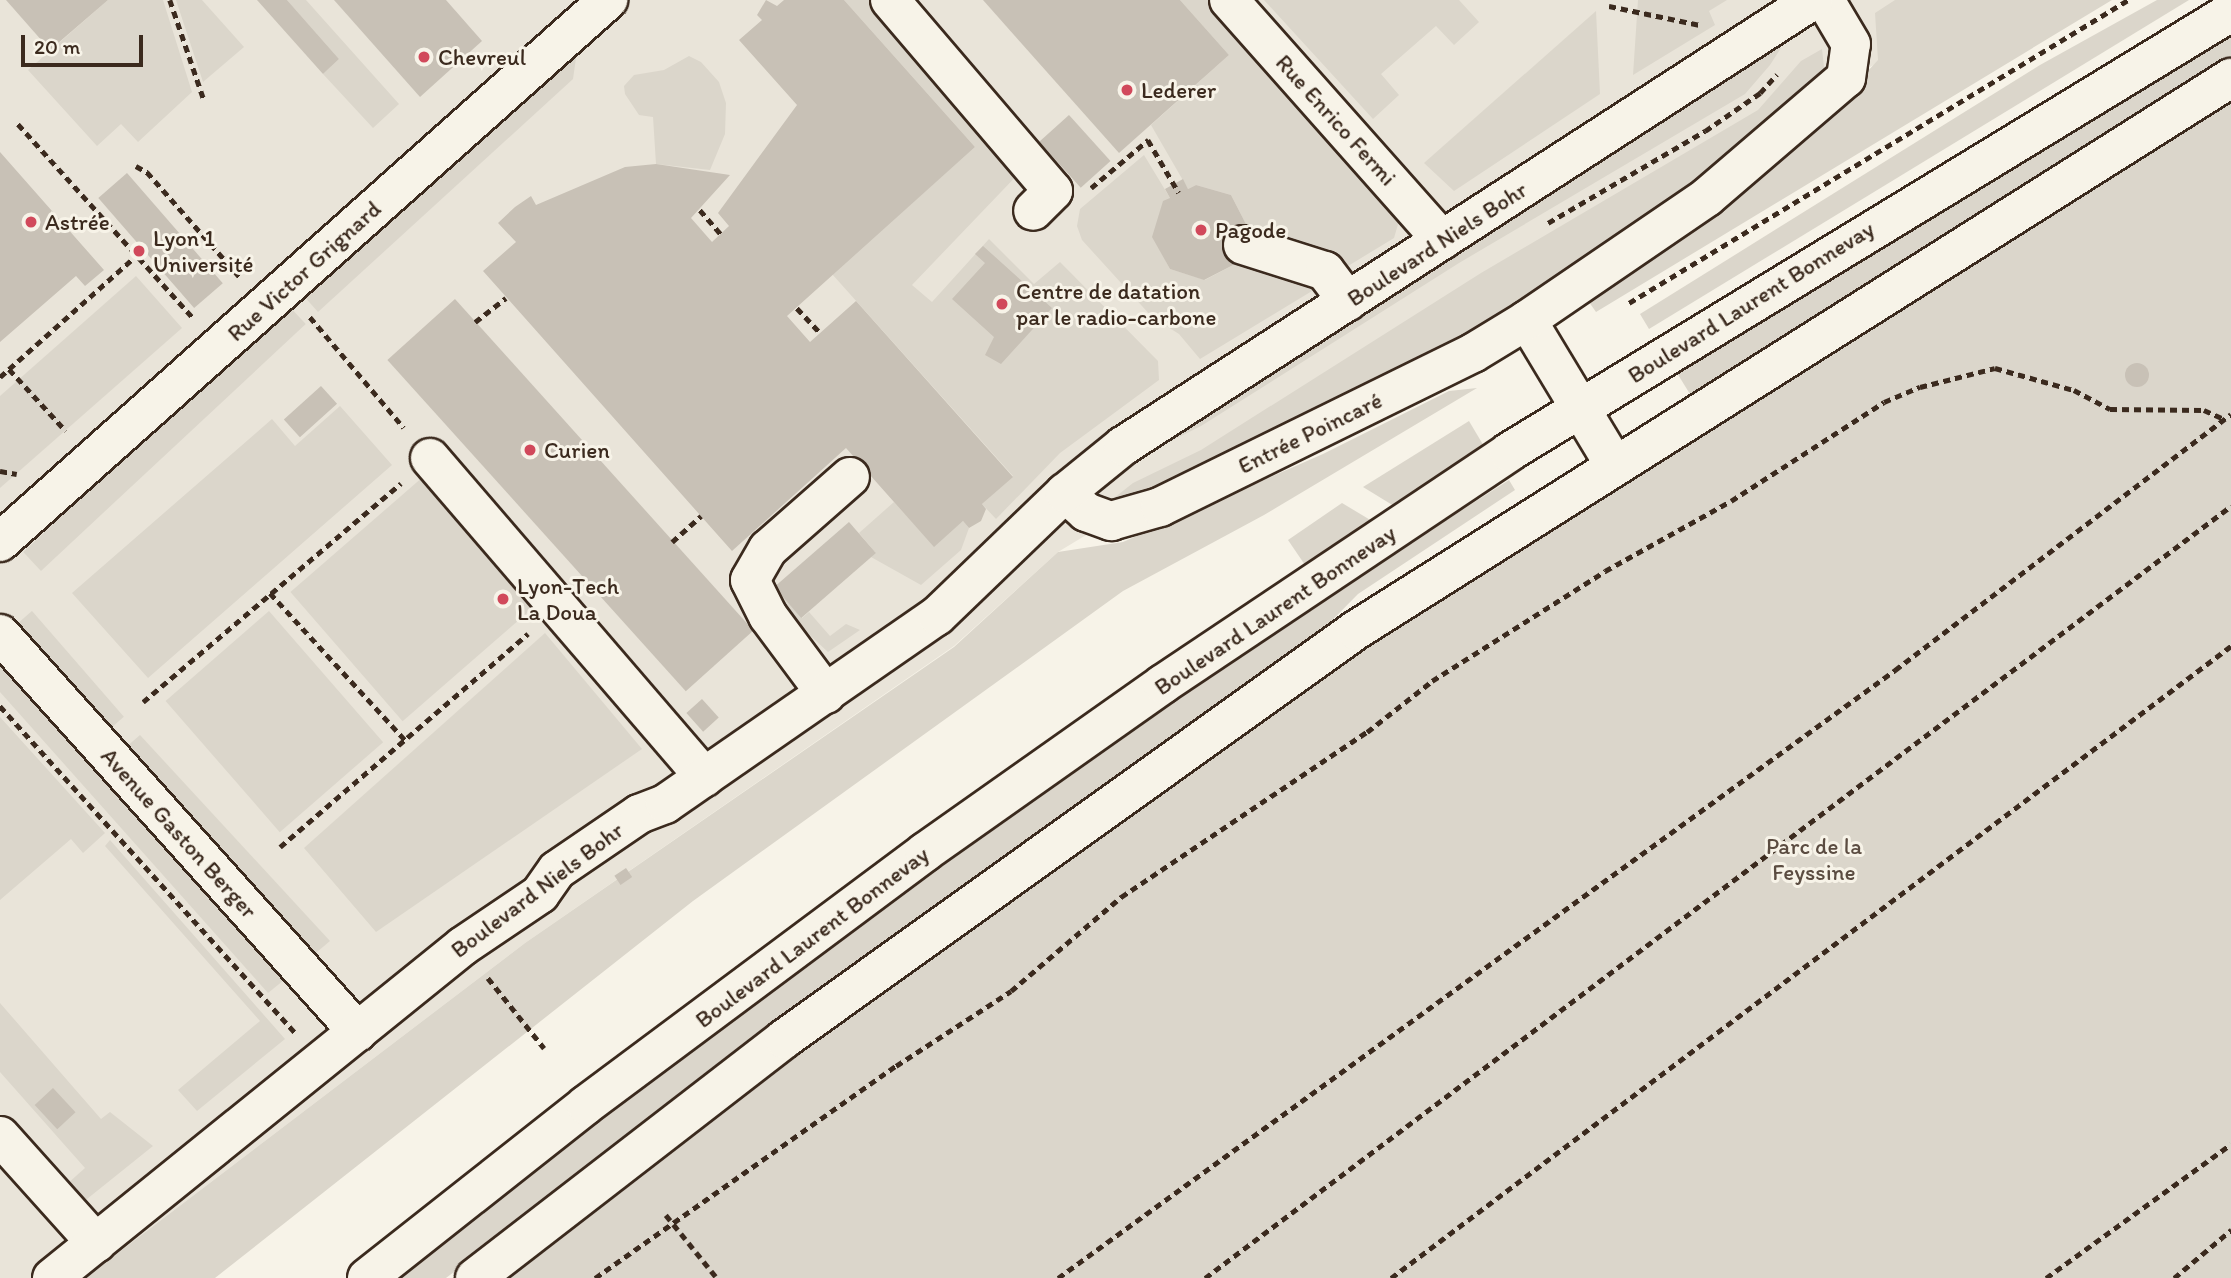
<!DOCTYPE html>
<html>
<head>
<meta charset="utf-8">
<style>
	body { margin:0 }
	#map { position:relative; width:2231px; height:1278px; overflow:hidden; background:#f7f3e8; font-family:Itim,sans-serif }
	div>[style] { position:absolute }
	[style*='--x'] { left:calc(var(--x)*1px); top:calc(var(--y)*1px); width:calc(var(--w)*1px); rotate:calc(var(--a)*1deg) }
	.built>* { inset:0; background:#e9e4d9 }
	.green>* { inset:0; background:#dbd6cb; transform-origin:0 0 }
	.building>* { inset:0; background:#c8c1b6; transform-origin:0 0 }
	.round { border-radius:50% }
	.path>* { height:4.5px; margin-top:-2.25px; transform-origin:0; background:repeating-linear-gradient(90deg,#3b2a1e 0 7px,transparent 0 12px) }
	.roads { filter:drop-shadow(2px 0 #3b2a1e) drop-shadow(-2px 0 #3b2a1e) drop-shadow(0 2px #3b2a1e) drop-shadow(0 -2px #3b2a1e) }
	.minor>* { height:38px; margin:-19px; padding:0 19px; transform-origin:19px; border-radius:19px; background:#f7f3e8 }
	.major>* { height:38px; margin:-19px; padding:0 19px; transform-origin:19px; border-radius:19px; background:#f7f3e8 }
	.path-bridge>* { height:4.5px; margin-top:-2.25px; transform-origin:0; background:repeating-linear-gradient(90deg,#3b2a1e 0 7px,transparent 0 12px) }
	.dots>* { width:19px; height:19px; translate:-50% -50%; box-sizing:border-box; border:4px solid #f7f3e8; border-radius:50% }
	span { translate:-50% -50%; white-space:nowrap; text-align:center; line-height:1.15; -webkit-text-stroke:6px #f7f3e8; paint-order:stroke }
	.poi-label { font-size:23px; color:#3b2a1e }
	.left { translate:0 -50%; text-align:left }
	.street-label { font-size:23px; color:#3b2a1e }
	.park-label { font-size:23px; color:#5b4c41 }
	.scale { position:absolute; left:21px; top:35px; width:122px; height:32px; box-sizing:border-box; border:4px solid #3b2a1e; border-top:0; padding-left:9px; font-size:21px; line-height:24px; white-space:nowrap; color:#3b2a1e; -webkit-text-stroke:5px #f7f3e8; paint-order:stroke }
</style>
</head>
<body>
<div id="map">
	<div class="built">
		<i style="clip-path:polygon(0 0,1998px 0,1801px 103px,1058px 552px,954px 646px,525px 943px,85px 1278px,0 1278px)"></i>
	</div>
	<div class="green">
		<i style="clip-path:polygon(108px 0,163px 0,192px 92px,138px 142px,121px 124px,97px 146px,28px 70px)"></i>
		<i style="clip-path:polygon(176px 0,202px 0,244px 47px,203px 82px)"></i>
		<i style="clip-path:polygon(287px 0,306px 0,399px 104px,373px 128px,323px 74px,339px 59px)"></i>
		<i style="clip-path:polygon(844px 0,877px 0,1022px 170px,912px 285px,932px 302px,989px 239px,1034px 284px,1060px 262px,1158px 361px,1159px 380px,1060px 453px,996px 519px,982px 504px,1013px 476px,832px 274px,975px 147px)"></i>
		<i style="clip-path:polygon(1180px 0,1212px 0,1401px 214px,1394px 238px,1348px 266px,1246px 233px,1248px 228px,1231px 195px,1196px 185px,1188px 189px,1151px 125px,1229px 55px)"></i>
		<i style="clip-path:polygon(1264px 0,1459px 0,1479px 22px,1454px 45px,1436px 26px,1381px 74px,1399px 95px,1373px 119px)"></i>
		<i style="clip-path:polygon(1638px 0,1727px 0,1709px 11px,1715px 25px,1633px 75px)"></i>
		<i style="clip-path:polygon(1895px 0,2112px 0,1596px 312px,1584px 295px,1843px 98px,1878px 60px,1875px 13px)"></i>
		<i style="clip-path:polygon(2157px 0,2189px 0,1649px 329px,1640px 314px,2040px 65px)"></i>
		<i style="clip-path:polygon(1596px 11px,1600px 94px,1454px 191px,1424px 163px)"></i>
		<i style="clip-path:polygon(2231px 36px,2231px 61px,1693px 399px,1677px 373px)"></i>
		<i style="clip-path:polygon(1777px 46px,1781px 48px,1770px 65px,1745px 94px,1459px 263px,1201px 426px,1133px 460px)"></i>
		<i style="clip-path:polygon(1822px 49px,1825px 76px,1793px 111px,1502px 323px,1132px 501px,1114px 498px,1133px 483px,1201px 450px,1481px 273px,1758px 110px,1801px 61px)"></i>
		<i style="clip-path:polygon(577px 51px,573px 79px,318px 312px,302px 294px)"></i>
		<i style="clip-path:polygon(689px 56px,701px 62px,719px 82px,726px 103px,725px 134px,710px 170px,656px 164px,653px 117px,639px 115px,625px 94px,624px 86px,634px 75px,664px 70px)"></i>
		<i style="clip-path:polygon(2231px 102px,2231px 1278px,505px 1278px,789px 1058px,1340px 665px)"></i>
		<i style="clip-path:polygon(1144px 155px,1170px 198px,1153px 237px,1170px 269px,1205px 280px,1237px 263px,1310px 279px,1312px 291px,1200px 359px,1179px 334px,1152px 317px,1082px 240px,1077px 226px,1080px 209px)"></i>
		<i style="clip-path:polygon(136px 276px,182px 328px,0 488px,0 396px)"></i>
		<i style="left:288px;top:305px;width:26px;height:362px;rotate:47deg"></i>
		<i style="clip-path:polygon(1477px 388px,1264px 515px,1123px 591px,693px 901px,215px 1278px,85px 1278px,525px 943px,954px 647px,1058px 552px,1123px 542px,1323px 454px,1449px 391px)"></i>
		<i style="clip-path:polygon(340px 406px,392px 465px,148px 678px,72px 593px,272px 419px,295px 446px)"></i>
		<i style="clip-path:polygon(1469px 421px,1485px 448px,1394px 506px,1363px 487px)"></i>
		<i style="left:424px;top:476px;width:171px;height:177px;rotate:49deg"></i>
		<i style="clip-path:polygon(1509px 480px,1515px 490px,1358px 594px,1299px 654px,911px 924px,446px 1278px,395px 1278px,711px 1032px,882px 905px,1271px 632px)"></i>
		<i style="clip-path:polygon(894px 502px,934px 546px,963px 521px,969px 528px,961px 550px,921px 585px,871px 557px,875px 552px,859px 533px)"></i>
		<i style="clip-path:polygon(1342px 503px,1372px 521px,1305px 565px,1288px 540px)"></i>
		<i style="clip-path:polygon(775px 588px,802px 618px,809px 612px,830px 636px,846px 624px,860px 630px,828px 652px,802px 628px)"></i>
		<i style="left:32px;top:611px;width:140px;height:21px;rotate:49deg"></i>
		<i style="left:269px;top:611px;width:174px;height:137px;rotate:49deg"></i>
		<i style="clip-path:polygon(545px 633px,642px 749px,376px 932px,304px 848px)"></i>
		<i style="clip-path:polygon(0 665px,284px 980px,268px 993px,0 692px)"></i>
		<i style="clip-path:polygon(0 717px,105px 833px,83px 853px,71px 839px,0 900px)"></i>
		<i style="clip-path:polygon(140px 735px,330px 941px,311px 957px,125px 748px)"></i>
		<i style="clip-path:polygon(110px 840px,285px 1039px,197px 1111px,178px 1090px,260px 1021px,105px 846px)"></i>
		<i style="clip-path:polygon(0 1003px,101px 1119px,110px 1112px,153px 1146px,82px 1203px,67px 1184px,85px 1168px,0 1072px)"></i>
	</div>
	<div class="building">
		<i style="clip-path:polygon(6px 0,108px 0,50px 50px)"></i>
		<i style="clip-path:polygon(257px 0,287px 0,339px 59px,323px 74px)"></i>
		<i style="clip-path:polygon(334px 0,446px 0,482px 41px,420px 97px)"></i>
		<i style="clip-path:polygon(766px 0,777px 6px,784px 0,844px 0,975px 147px,787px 316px,810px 342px,856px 301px,1013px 477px,982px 504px,986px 509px,981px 521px,969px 528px,963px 521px,934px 547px,846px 448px,732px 551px,483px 271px,516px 242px,498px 223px,515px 207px,531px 196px,536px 205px,625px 167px,656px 164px,730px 175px,691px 218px,712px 242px,729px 226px,718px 213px,797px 105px,739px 40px,762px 20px,757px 15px)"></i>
		<i style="clip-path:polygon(983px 0,1180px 0,1229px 55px,1119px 153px)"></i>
		<i style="left:1069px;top:115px;width:62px;height:40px;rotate:48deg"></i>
		<i style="clip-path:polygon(0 152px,104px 270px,85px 286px,76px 276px,0 342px)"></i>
		<i style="left:127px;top:173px;width:146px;height:38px;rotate:49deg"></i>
		<i style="clip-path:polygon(1183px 179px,1188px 189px,1196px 185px,1231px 195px,1248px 228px,1237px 263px,1204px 280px,1170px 269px,1152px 237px,1163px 201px,1170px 198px,1165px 189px)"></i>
		<i style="clip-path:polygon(983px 246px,1052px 308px,1001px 364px,985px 355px,994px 337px,952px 299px,985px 263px,975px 254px)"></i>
		<i style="left:455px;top:299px;width:446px;height:91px;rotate:48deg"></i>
		<i class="round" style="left:2125px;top:363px;width:24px;height:24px"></i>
		<i style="left:321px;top:386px;width:24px;height:50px;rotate:48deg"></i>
		<i style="left:849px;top:522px;width:41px;height:99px;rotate:49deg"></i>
		<i style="left:702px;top:699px;width:25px;height:21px;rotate:48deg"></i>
		<i style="left:626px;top:868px;width:11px;height:14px;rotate:56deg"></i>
		<i style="left:53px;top:1088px;width:33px;height:25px;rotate:47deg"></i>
	</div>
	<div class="path">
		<i style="--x:170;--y:0;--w:106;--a:71.2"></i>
		<i style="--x:1609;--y:6;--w:93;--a:11.8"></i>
		<i style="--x:18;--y:124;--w:261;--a:47.9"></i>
		<i style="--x:136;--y:166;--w:13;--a:29"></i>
		<i style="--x:147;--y:172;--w:140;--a:48.5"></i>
		<i style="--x:1091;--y:188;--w:75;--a:-40.1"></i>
		<i style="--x:1148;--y:140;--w:61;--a:59.7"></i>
		<i style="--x:700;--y:210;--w:32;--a:49"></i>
		<i style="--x:1548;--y:223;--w:182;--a:-30.4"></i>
		<i style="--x:1705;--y:131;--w:67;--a:-34.6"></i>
		<i style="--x:1760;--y:93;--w:25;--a:-48"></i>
		<i style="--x:1629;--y:303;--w:584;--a:-31.27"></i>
		<i style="--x:797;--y:308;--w:34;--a:47"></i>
		<i style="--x:310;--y:317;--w:145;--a:49.7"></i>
		<i style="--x:475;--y:322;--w:39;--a:-38"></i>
		<i style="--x:9;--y:369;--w:84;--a:47.4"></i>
		<i style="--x:0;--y:377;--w:183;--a:-41.7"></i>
		<i style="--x:0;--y:471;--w:17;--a:10"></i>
		<i style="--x:672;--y:542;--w:39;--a:-42"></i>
		<i style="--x:270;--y:593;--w:200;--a:47.4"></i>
		<i style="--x:143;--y:702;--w:338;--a:-40.3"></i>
		<i style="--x:0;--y:706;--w:440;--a:47.9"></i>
		<i style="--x:280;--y:847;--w:327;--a:-40.7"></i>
		<i style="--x:488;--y:978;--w:90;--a:51.3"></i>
		<i style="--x:595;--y:1278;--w:368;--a:-35.2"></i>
		<i style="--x:896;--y:1066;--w:137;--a:-33.1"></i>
		<i style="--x:1011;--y:991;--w:145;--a:-40.5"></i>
		<i style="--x:1121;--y:897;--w:296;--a:-33.9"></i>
		<i style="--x:1367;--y:732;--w:83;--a:-38.1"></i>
		<i style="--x:1432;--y:681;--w:205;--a:-32.4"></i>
		<i style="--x:1605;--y:571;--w:144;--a:-29.1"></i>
		<i style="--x:1731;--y:501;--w:182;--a:-32.9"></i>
		<i style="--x:1884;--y:402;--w:39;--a:-23"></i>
		<i style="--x:1920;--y:387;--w:77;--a:-14.2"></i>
		<i style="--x:1995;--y:368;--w:82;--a:15.6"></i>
		<i style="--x:2074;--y:390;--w:41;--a:27.8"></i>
		<i style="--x:2110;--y:409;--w:94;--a:0.6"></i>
		<i style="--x:2204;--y:410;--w:22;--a:24"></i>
		<i style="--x:1058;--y:1278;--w:1035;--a:-35.99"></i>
		<i style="--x:1895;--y:670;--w:422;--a:-37.3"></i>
		<i style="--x:1205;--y:1278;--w:1284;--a:-36.96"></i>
		<i style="--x:1391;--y:1278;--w:1051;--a:-36.96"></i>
		<i style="--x:2046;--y:1278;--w:228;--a:-35.9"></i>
		<i style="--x:2174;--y:1278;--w:75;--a:-40.1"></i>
	</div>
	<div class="roads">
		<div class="minor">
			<i style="--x:890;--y:0;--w:251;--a:49.5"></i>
			<i style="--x:1053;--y:191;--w:28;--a:135"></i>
			<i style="--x:1229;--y:0;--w:321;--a:48.4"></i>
			<i style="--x:1243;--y:245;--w:86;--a:17.6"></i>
			<i style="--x:1325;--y:271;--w:38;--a:53"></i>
			<i style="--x:1527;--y:320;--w:170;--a:58.9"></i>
			<i style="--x:430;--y:458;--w:421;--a:49.3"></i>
			<i style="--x:1065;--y:493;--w:28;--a:42"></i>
			<i style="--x:1086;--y:512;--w:27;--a:20"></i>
			<i style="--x:1111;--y:521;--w:51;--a:-15.9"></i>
			<i style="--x:1160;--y:507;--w:349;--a:-26.2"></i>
			<i style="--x:1473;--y:353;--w:63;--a:-31.4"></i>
			<i style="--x:1527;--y:320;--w:218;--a:-34.3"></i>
			<i style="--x:1707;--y:197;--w:183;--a:-40.6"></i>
			<i style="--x:1846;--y:78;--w:34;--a:-82"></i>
			<i style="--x:1851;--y:44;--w:51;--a:-120.6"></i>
			<i style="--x:0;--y:542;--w:815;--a:-41.72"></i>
			<i style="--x:0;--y:634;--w:535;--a:48.03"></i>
			<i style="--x:826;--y:694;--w:97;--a:-126.6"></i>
			<i style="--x:768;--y:616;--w:40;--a:-116.6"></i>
			<i style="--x:750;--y:580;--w:36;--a:-60"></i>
			<i style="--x:768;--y:549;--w:109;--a:-41.3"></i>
			<i style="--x:0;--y:1136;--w:144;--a:48.1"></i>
			<i style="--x:52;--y:1278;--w:528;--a:-38.93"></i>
			<i style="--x:463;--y:946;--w:93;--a:-34"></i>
			<i style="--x:540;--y:894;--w:29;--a:-55"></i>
			<i style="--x:557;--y:870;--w:99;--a:-34.3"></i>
			<i style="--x:639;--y:814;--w:28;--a:-21"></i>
			<i style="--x:665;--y:804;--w:331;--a:-34.7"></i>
			<i style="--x:937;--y:616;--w:178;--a:-43.9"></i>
			<i style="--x:1065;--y:493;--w:75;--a:-39"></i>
			<i style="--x:1123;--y:446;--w:822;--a:-32.88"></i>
		</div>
		<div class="major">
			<i style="--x:367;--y:1278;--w:279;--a:-38.3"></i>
			<i style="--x:586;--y:1105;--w:423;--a:-36.7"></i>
			<i style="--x:925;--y:852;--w:291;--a:-35.2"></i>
			<i style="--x:1163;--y:684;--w:417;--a:-33.8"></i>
			<i style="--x:1509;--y:452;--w:846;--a:-31.36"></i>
			<i style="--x:475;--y:1278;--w:391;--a:-37.7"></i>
			<i style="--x:784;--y:1039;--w:703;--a:-35.57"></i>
			<i style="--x:1356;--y:630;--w:1035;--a:-32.25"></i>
		</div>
	</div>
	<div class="path-bridge">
		<i style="--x:666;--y:1215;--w:81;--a:51"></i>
	</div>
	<div class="dots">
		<i style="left:424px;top:57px;background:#d1495b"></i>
		<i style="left:1127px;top:90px;background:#d1495b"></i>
		<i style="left:31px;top:222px;background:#d1495b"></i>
		<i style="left:1201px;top:230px;background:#d1495b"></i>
		<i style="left:139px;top:251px;background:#d1495b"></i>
		<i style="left:1002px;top:304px;background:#d1495b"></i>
		<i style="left:530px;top:450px;background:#d1495b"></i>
		<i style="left:503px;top:599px;background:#d1495b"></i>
	</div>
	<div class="poi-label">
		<span class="left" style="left:438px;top:57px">Chevreul</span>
		<span class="left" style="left:1141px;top:90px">Lederer</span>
		<span class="left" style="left:45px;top:222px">Astrée</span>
		<span class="left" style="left:1215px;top:230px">Pagode</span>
		<span class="left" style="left:153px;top:251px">Lyon 1<br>Université</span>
		<span class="left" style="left:1016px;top:304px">Centre de datation<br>par le radio-carbone</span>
		<span class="left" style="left:544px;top:450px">Curien</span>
		<span class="left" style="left:517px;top:599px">Lyon-Tech<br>La Doua</span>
	</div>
	<div class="street-label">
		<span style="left:1336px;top:120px;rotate:48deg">Rue Enrico Fermi</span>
		<span style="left:1437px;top:244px;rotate:-33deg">Boulevard Niels Bohr</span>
		<span style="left:304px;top:271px;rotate:-42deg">Rue Victor Grignard</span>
		<span style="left:1751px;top:302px;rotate:-32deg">Boulevard Laurent Bonnevay</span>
		<span style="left:1310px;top:433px;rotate:-26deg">Entrée Poincaré</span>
		<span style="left:1275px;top:610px;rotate:-34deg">Boulevard Laurent Bonnevay</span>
		<span style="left:179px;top:833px;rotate:48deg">Avenue Gaston Berger</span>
		<span style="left:537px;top:890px;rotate:-37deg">Boulevard Niels Bohr</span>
		<span style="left:812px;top:937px;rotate:-37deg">Boulevard Laurent Bonnevay</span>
	</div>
	<div class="park-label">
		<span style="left:1814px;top:859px">Parc de la<br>Feyssine</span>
	</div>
	<div class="scale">20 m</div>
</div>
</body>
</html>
